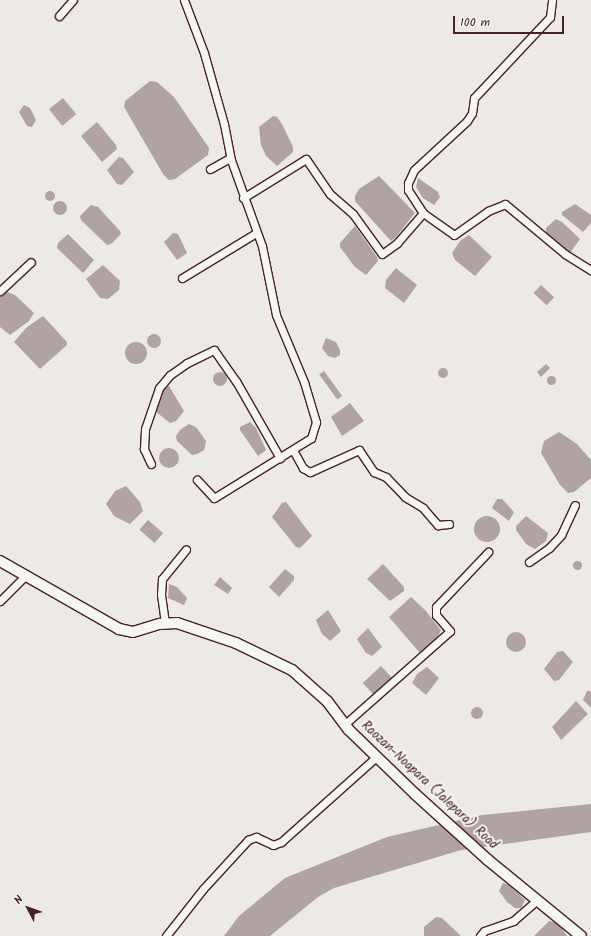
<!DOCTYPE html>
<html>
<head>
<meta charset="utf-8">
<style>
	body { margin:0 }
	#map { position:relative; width:591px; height:936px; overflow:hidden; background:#ece9e6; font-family:Kalam,sans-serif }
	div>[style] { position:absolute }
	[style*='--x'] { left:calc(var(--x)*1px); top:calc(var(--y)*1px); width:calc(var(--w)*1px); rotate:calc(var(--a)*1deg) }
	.water>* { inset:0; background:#b1a2a3; transform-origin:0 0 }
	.round { border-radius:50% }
	.roads { filter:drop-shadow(1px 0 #4a1f2b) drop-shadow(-1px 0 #4a1f2b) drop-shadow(0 1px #4a1f2b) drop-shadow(0 -1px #4a1f2b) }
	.minor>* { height:7px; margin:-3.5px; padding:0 3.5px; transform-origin:3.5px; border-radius:3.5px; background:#f6f6f2 }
	.secondary>* { height:10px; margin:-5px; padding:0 5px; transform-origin:5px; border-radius:5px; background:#f6f6f2 }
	span { translate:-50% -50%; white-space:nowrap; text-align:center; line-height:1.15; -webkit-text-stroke:4px #f6f6f2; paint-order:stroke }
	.street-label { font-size:13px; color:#4a1f2b }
	.north { position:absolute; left:8px; top:888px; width:40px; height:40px; -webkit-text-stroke:3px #f6f6f2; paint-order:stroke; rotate:311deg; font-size:11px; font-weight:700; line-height:16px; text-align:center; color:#4a1f2b }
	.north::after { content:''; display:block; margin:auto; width:14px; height:18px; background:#4a1f2b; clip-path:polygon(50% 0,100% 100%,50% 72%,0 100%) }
	.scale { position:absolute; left:453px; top:16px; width:111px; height:18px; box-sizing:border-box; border:2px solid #4a1f2b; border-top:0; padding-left:5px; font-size:12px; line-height:14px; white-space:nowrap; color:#4a1f2b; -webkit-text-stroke:3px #f6f6f2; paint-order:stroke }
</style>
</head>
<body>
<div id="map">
	<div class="water">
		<i style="clip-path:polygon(150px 81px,157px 82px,174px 97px,209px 148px,208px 155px,175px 179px,169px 180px,163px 174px,124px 107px,125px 101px)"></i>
		<i style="left:63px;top:98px;width:21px;height:18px;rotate:51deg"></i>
		<i style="clip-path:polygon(24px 105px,30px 108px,36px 120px,32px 127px,27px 126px,19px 112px)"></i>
		<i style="clip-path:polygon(273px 116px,277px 117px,282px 124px,293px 147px,293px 152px,277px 166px,266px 156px,261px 145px,259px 127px)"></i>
		<i style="clip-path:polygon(97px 122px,116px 145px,117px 149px,102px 162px,81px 136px)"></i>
		<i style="clip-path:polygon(119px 157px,123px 158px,134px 172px,122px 185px,117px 184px,107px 170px)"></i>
		<i style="clip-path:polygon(379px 176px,415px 213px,396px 237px,391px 241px,355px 201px,355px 196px,359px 189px)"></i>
		<i style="clip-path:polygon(418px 178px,438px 192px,440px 197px,434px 205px,423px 198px,416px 187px)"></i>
		<i class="round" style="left:45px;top:191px;width:10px;height:10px"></i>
		<i class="round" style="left:53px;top:201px;width:14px;height:14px"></i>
		<i style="clip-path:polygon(575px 204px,591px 215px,591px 223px,583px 232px,562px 215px,562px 212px)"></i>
		<i style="clip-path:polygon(91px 205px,98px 207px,120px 231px,121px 234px,111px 244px,107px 245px,81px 220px,80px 216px)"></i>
		<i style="clip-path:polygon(556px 219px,562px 222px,580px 239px,570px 253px,546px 233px,546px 228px)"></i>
		<i style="clip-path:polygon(355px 226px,377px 257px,378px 261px,366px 275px,355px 267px,340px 247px,340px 243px)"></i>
		<i style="clip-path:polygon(173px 233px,178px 234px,187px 253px,177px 260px,164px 242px)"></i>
		<i style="clip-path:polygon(68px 234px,94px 260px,83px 273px,57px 248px,58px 243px)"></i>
		<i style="clip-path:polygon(469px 235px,492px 257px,475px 276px,455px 260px,452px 253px,460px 241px)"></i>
		<i style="clip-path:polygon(103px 265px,120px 281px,119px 290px,108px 299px,100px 298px,86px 279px)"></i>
		<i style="clip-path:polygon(396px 268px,417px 285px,404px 303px,385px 288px,386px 280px)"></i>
		<i style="left:541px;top:285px;width:18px;height:11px;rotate:43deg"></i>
		<i style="clip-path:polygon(5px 291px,15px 295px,34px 313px,29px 321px,10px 335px,0 327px,0 297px)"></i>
		<i style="clip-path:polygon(43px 316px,67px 342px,67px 345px,40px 369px,14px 342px,26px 328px)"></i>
		<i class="round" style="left:147px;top:334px;width:14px;height:14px"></i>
		<i style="clip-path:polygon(326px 338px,336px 342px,340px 350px,340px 355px,335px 358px,328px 356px,322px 348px)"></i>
		<i class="round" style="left:125px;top:342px;width:22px;height:22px"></i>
		<i style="clip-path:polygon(546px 364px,550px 368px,541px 377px,537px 372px)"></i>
		<i class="round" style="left:438px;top:368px;width:10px;height:10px"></i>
		<i style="left:324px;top:371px;width:31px;height:6px;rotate:54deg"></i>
		<i class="round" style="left:213px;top:372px;width:14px;height:14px"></i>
		<i class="round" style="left:546.5px;top:375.5px;width:9px;height:9px"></i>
		<i style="clip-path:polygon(169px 386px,184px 411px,176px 421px,170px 423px,155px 411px,154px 404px,160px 392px)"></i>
		<i style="clip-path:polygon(350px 403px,364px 421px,342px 436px,331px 417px)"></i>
		<i style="clip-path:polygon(250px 422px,256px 428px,266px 450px,258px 456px,240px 430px,240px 427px)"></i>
		<i style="clip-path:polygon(189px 424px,196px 427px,206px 441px,204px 450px,197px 454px,192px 455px,177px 441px,176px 436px,180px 430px)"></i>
		<i style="clip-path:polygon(559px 432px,577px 444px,591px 460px,591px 478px,574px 492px,568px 493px,560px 485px,541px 453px,544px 441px)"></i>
		<i class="round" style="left:159px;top:448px;width:20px;height:20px"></i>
		<i style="clip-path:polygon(126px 486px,140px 502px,143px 511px,130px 524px,114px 516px,106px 504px,115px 491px)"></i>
		<i style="clip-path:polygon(497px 499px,502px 499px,514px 512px,509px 521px,492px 508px)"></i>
		<i style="clip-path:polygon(286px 502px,312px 536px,300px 548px,296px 547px,272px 517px,282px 503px)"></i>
		<i class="round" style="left:474px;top:516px;width:26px;height:26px"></i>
		<i style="clip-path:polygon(526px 516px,548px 533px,546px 541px,535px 549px,526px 544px,516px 530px,516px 526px)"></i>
		<i style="left:148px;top:520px;width:20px;height:13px;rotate:41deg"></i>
		<i class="round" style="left:572.5px;top:560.5px;width:9px;height:9px"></i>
		<i style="clip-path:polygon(383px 564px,404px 587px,404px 591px,390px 601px,367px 579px)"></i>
		<i style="clip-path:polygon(285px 569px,294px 576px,294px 580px,279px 597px,269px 587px)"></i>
		<i style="clip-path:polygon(220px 577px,232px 588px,228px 594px,214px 585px)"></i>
		<i style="clip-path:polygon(169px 584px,177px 587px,187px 598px,184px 605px,168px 598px)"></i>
		<i style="clip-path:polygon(411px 597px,425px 610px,441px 630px,436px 641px,420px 653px,389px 617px)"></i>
		<i style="clip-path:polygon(328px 610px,341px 631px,330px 641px,322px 634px,316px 620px)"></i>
		<i style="clip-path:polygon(368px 628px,382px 647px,372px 656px,366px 653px,357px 639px)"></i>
		<i class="round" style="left:506px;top:632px;width:20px;height:20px"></i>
		<i style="clip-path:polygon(563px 651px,573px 662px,559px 680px,554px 681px,544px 669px,557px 652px)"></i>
		<i style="left:381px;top:666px;width:18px;height:25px;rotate:47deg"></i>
		<i style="clip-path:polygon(427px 667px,439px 678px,426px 695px,412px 683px,417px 674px)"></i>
		<i style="clip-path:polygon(587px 691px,591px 691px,591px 708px,583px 700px)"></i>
		<i style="clip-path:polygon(576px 701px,588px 714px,561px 740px,552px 727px)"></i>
		<i class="round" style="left:471px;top:707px;width:12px;height:12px"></i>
		<i style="clip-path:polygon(591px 804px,591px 832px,461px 850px,334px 888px,318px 897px,270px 936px,224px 936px,239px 916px,285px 878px,387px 837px,482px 815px)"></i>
		<i style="clip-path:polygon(503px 883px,509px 885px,525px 900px,521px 908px,515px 908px,507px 902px,499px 891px)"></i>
		<i style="clip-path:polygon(436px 917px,442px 918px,461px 936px,424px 936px,424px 927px)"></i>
		<i style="clip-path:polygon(549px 921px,558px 923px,567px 936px,534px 936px)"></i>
	</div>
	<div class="roads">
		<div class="minor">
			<i style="--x:184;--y:0;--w:57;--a:69.3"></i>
			<i style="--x:204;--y:53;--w:74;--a:74.3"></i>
			<i style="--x:224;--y:124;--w:37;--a:79"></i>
			<i style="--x:231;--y:160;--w:91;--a:70.2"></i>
			<i style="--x:262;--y:246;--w:70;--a:78.5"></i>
			<i style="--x:276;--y:315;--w:73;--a:67.3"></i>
			<i style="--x:304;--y:382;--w:42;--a:73.3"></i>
			<i style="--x:316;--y:422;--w:17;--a:107"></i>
			<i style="--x:311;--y:438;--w:114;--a:148.3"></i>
			<i style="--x:214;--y:498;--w:25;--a:-133"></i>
			<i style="--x:59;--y:16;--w:21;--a:-49"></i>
			<i style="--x:210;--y:169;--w:23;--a:-29"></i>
			<i style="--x:243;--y:198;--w:74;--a:-31.8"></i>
			<i style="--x:306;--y:159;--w:42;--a:55.6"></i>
			<i style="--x:330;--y:194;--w:30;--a:41"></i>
			<i style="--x:353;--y:214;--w:49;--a:54.1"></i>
			<i style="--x:382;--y:254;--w:19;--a:-36"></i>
			<i style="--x:397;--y:243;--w:40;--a:-49"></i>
			<i style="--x:423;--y:213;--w:38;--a:35"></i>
			<i style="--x:454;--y:235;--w:42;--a:-35.2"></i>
			<i style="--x:488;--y:211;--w:18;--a:-22"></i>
			<i style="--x:505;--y:204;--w:78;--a:39.8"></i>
			<i style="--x:565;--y:254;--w:31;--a:32"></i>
			<i style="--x:423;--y:213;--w:27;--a:-123"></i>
			<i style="--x:408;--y:190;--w:7;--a:-90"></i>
			<i style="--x:408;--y:183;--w:14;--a:-65"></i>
			<i style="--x:414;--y:170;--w:72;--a:-42.8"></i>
			<i style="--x:467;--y:121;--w:9;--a:-58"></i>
			<i style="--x:472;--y:113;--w:15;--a:-82"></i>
			<i style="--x:474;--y:98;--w:111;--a:-46.8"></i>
			<i style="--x:550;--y:17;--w:17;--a:-83"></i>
			<i style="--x:182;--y:278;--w:87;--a:-31.3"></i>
			<i style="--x:0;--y:291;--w:42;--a:-43.1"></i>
			<i style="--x:293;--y:450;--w:21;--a:61"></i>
			<i style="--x:303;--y:468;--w:8;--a:30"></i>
			<i style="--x:310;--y:472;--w:54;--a:-24.2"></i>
			<i style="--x:359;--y:450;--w:27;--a:56"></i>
			<i style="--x:374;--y:472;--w:13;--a:23"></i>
			<i style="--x:386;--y:477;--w:28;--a:46"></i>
			<i style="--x:405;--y:497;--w:21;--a:31"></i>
			<i style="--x:423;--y:508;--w:23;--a:49"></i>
			<i style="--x:438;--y:525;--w:11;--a:-5"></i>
			<i style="--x:151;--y:464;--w:17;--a:-115"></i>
			<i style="--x:144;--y:449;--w:20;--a:-87"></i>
			<i style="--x:145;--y:429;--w:43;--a:-71.1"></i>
			<i style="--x:159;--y:388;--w:17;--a:-50"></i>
			<i style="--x:170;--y:375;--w:21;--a:-35"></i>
			<i style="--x:187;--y:363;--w:30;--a:-26"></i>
			<i style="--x:214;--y:350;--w:38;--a:55"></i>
			<i style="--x:236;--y:381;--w:89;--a:60.3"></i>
			<i style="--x:529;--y:562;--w:24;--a:-35"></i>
			<i style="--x:549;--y:548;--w:18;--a:-47"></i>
			<i style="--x:561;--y:535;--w:33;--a:-65"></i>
			<i style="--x:0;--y:601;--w:35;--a:-45"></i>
			<i style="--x:165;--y:623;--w:29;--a:-98"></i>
			<i style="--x:161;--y:594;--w:15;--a:-86"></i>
			<i style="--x:162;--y:579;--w:38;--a:-51"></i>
			<i style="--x:345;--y:724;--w:140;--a:-41.5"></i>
			<i style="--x:450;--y:631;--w:21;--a:-131"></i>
			<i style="--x:436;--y:615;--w:8;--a:-90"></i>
			<i style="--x:436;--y:607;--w:76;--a:-46.6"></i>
			<i style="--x:166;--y:936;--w:60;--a:-51.8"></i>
			<i style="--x:203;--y:889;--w:67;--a:-47.4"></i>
			<i style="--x:248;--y:840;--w:9;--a:-21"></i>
			<i style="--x:256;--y:837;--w:19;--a:25"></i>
			<i style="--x:273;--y:845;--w:9;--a:-21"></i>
			<i style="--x:281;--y:842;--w:127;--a:-41.8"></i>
			<i style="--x:480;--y:936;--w:6;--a:-51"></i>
			<i style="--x:484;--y:931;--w:31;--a:-19"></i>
			<i style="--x:513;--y:921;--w:32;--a:-41"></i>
		</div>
		<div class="secondary">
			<i style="--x:0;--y:561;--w:137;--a:29.7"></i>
			<i style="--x:119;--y:629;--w:14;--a:12"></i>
			<i style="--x:133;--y:632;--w:28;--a:-17"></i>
			<i style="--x:160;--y:624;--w:17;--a:-3"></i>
			<i style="--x:177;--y:623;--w:62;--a:18.7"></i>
			<i style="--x:236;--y:643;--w:62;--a:25.7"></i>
			<i style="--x:292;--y:670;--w:47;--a:41.5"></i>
			<i style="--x:327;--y:701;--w:36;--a:53"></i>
			<i style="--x:349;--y:730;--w:92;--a:44.1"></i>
			<i style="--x:415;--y:794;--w:98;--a:42.1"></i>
			<i style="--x:488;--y:860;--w:120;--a:39.3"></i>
		</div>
	</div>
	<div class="street-label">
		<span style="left:429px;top:786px;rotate:43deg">Raozan-Noapara (Jalepara) Road</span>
	</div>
	<div class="north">N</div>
	<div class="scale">100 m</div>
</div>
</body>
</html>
